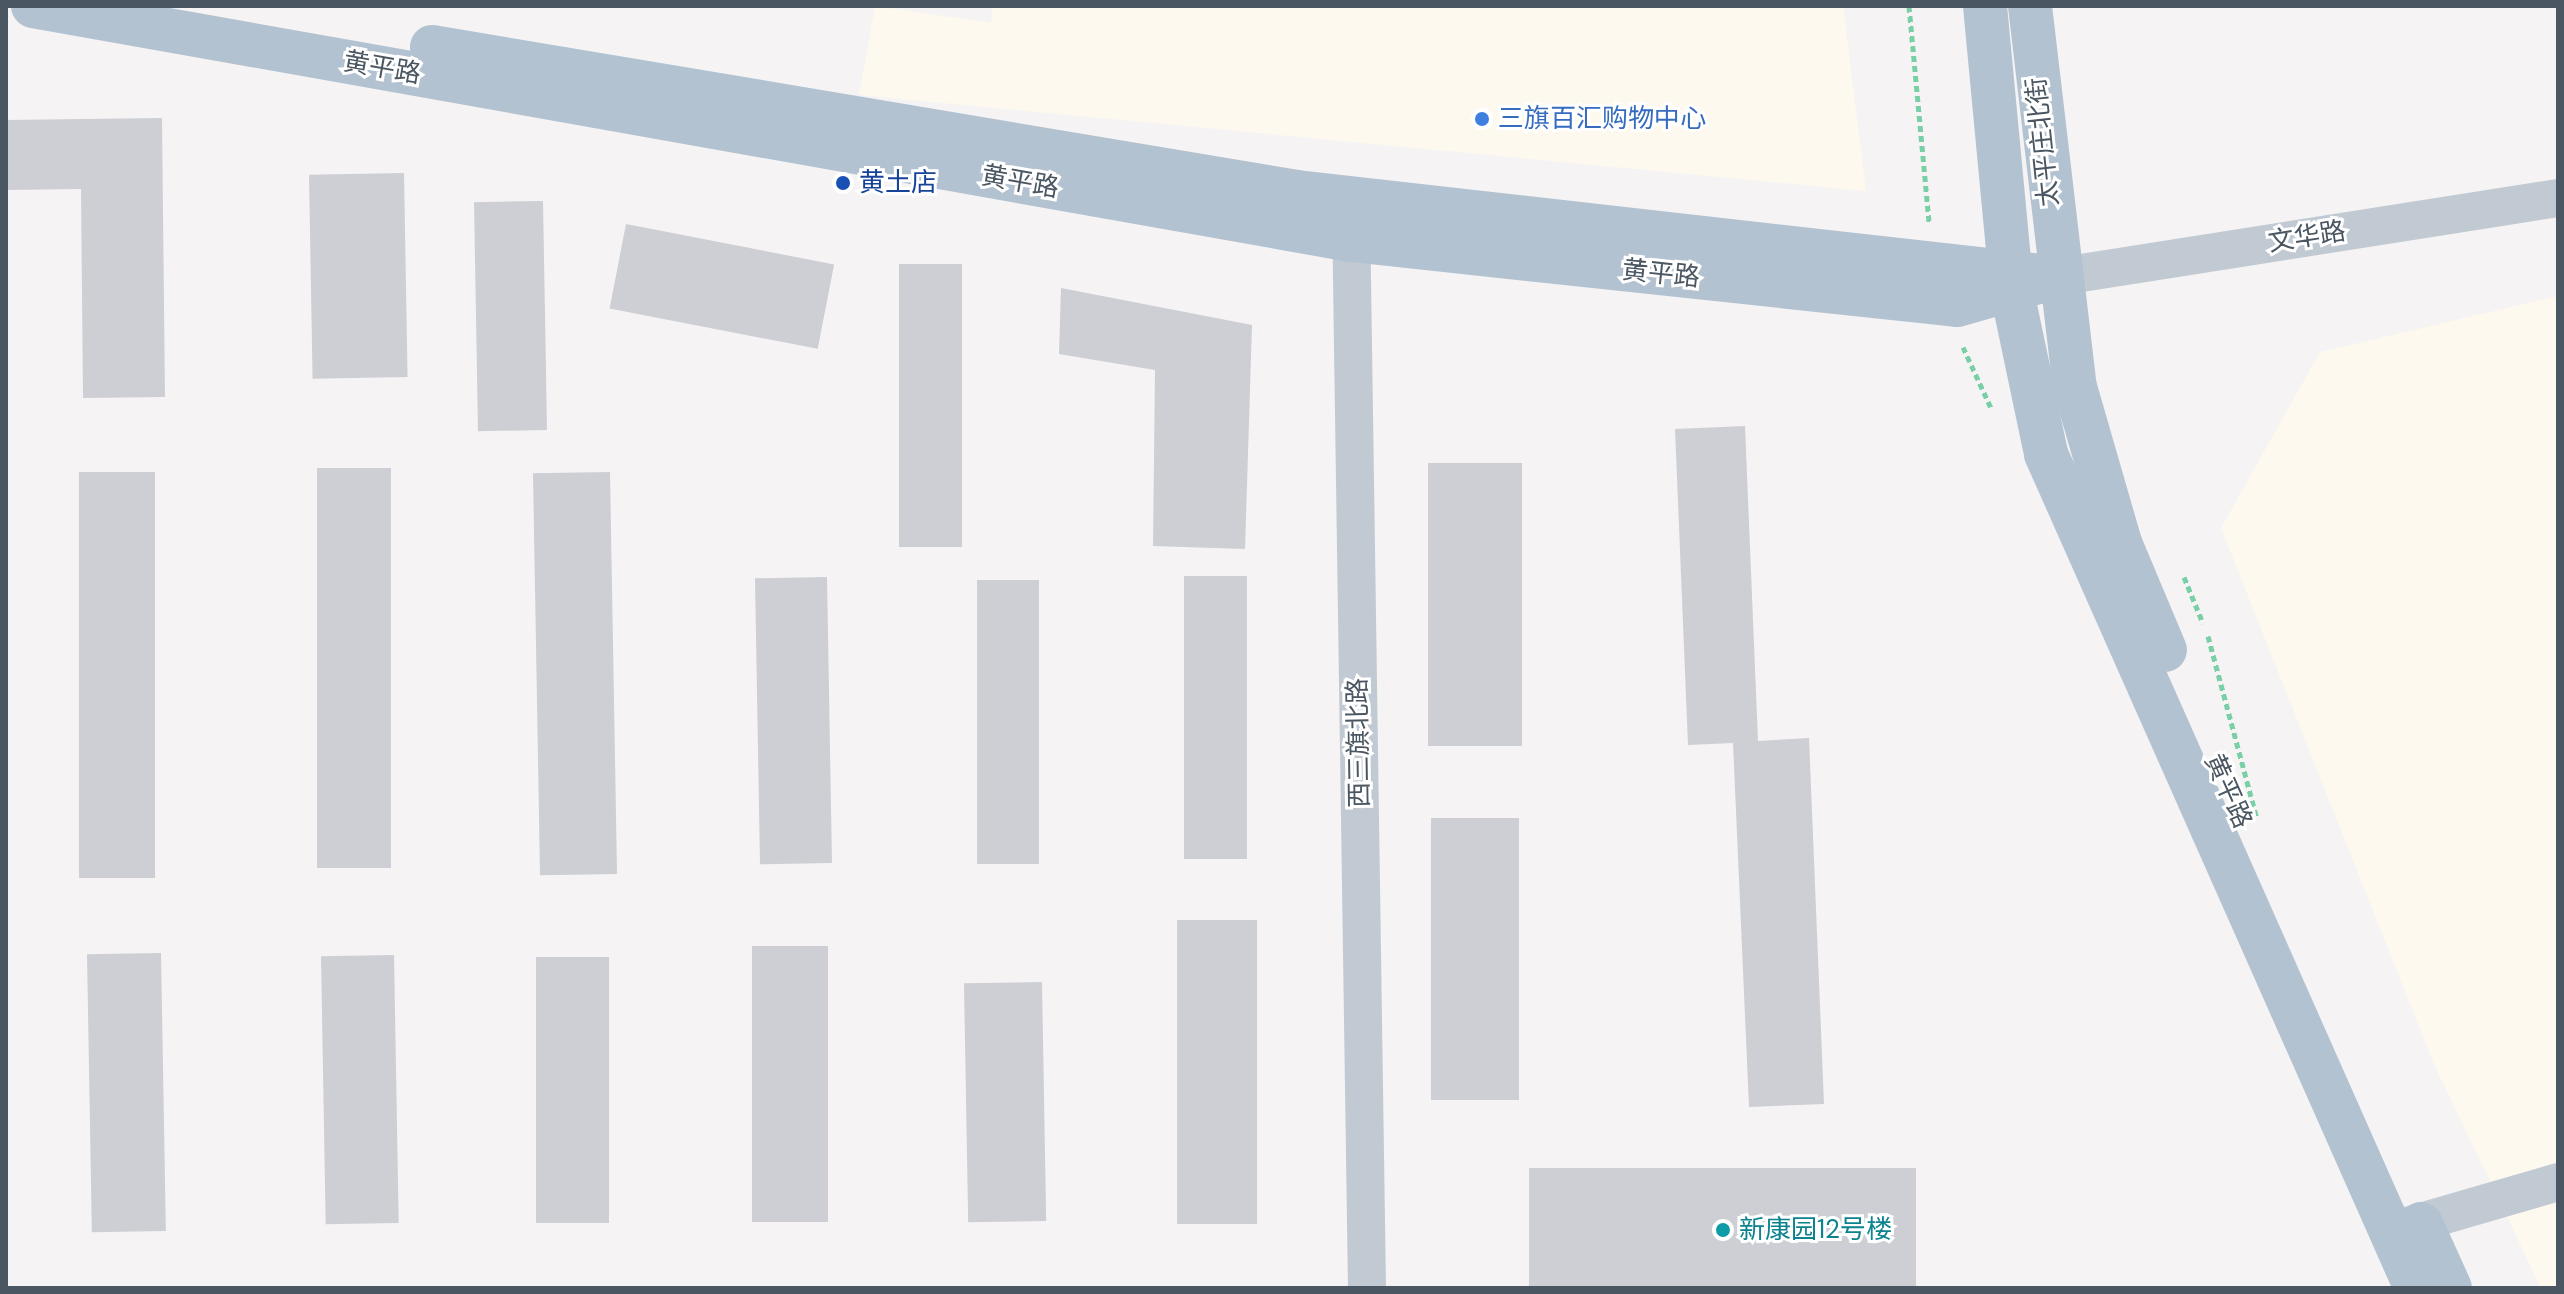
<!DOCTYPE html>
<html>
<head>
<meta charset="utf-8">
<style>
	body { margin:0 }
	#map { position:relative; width:2564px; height:1294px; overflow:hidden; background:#f5f3f3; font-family:"DM Sans","Noto Sans SC",sans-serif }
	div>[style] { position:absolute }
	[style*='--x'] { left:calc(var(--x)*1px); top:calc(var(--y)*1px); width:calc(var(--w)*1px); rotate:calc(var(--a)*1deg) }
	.commercial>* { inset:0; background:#fdf9ef }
	.building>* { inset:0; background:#cdcfd5; transform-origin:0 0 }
	.path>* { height:5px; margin-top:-2.5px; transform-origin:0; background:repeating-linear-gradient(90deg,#7ad0a6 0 6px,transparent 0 10px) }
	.minor>* { height:38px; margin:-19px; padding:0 19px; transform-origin:19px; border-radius:19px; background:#c1cad2 }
	.major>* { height:44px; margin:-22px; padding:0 22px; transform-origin:22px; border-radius:22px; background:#b3c2d1 }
	.dots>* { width:22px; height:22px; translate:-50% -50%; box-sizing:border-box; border:4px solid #fff; border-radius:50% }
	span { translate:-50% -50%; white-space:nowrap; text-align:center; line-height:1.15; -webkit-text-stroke:6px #fff; paint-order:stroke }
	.street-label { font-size:26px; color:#4a5661 }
	.shop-label { font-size:26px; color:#366cbe }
	.left { translate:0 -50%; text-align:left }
	.transit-label { font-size:26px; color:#164399 }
	.culture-label { font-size:26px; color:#0d838f }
	.frame { position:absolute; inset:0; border:8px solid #4a5661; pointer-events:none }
</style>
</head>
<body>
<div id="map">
	<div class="commercial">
		<i style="clip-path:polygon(875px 6px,991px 23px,992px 6px,1843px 6px,1866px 191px,859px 95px)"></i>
		<i style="clip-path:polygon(2558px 296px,2558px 1288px,2541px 1288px,2433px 1062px,2221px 528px,2320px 352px)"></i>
	</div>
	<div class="building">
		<i style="clip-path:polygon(162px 118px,165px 397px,83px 398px,81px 189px,6px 190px,6px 120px)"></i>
		<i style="left:404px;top:173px;width:204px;height:95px;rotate:89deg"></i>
		<i style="left:543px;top:201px;width:229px;height:69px;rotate:89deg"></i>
		<i style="left:626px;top:224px;width:212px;height:86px;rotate:11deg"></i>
		<i style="left:899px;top:264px;width:63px;height:283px"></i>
		<i style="clip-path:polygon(1061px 288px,1252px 325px,1245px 549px,1153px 546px,1155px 370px,1059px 354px)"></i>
		<i style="clip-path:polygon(1745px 426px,1758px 741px,1809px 738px,1824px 1104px,1749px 1107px,1733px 743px,1688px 745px,1675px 429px)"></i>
		<i style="left:1522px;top:463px;width:283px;height:94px;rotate:90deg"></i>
		<i style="left:317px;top:468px;width:74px;height:400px"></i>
		<i style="left:79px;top:472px;width:76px;height:406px"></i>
		<i style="left:610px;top:472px;width:402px;height:77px;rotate:89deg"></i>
		<i style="left:1184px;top:576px;width:63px;height:283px"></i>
		<i style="left:827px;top:577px;width:286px;height:72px;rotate:89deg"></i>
		<i style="left:977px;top:580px;width:62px;height:284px"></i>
		<i style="left:1431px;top:818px;width:88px;height:282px"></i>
		<i style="left:1257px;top:920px;width:304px;height:80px;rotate:90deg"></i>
		<i style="left:752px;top:946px;width:76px;height:276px"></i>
		<i style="left:161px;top:953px;width:278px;height:74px;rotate:89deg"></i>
		<i style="left:394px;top:955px;width:268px;height:73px;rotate:89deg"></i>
		<i style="left:536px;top:957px;width:73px;height:266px"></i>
		<i style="left:1042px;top:982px;width:239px;height:78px;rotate:89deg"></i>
		<i style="left:1916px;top:1168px;width:120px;height:387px;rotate:90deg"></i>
	</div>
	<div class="path">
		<i style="--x:1909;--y:6;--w:217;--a:84.7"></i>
		<i style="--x:1963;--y:347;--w:69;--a:65.3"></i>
		<i style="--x:2184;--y:577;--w:50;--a:67.6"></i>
		<i style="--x:2208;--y:636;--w:189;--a:75"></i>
	</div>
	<div class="minor">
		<i style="--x:1351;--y:211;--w:1077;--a:89.15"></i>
		<i style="--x:2056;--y:277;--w:508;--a:-8.94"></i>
		<i style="--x:2393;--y:1230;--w:172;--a:-16.2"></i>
	</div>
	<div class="major">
		<i style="--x:33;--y:6;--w:1339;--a:10.07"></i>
		<i style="--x:1351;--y:240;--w:609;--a:6.12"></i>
		<i style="--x:1957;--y:305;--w:103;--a:-15.8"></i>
		<i style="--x:1985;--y:6;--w:287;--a:84.6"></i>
		<i style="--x:2012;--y:292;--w:166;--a:78.1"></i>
		<i style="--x:2046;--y:454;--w:912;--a:66.08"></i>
		<i style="--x:2030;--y:6;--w:384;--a:83.3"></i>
		<i style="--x:2075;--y:387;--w:162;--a:73.9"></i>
		<i style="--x:2120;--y:543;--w:116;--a:67.2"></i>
		<i style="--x:432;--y:47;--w:877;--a:9.52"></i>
		<i style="--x:1297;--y:192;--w:758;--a:6.44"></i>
		<i style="--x:2421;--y:1224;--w:70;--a:65.6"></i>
	</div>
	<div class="dots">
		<i style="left:1482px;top:119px;background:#3f7fe0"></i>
		<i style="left:843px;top:183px;background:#1a4fb4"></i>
		<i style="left:1723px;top:1230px;background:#0f9aa8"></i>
	</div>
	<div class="street-label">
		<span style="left:382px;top:68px;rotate:10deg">黄平路</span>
		<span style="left:2043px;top:142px;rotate:-96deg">太平庄北街</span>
		<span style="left:1020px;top:182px;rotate:10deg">黄平路</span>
		<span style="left:2307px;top:237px;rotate:-9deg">文华路</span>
		<span style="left:1661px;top:274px;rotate:6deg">黄平路</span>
		<span style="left:1359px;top:743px;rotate:-91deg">西三旗北路</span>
		<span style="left:2228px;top:791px;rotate:66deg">黄平路</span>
	</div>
	<div class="shop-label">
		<span class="left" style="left:1498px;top:119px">三旗百汇购物中心</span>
	</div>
	<div class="transit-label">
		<span class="left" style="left:859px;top:183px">黄土店</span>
	</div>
	<div class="culture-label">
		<span class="left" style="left:1739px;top:1230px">新康园12号楼</span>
	</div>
	<div class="frame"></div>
</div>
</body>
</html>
